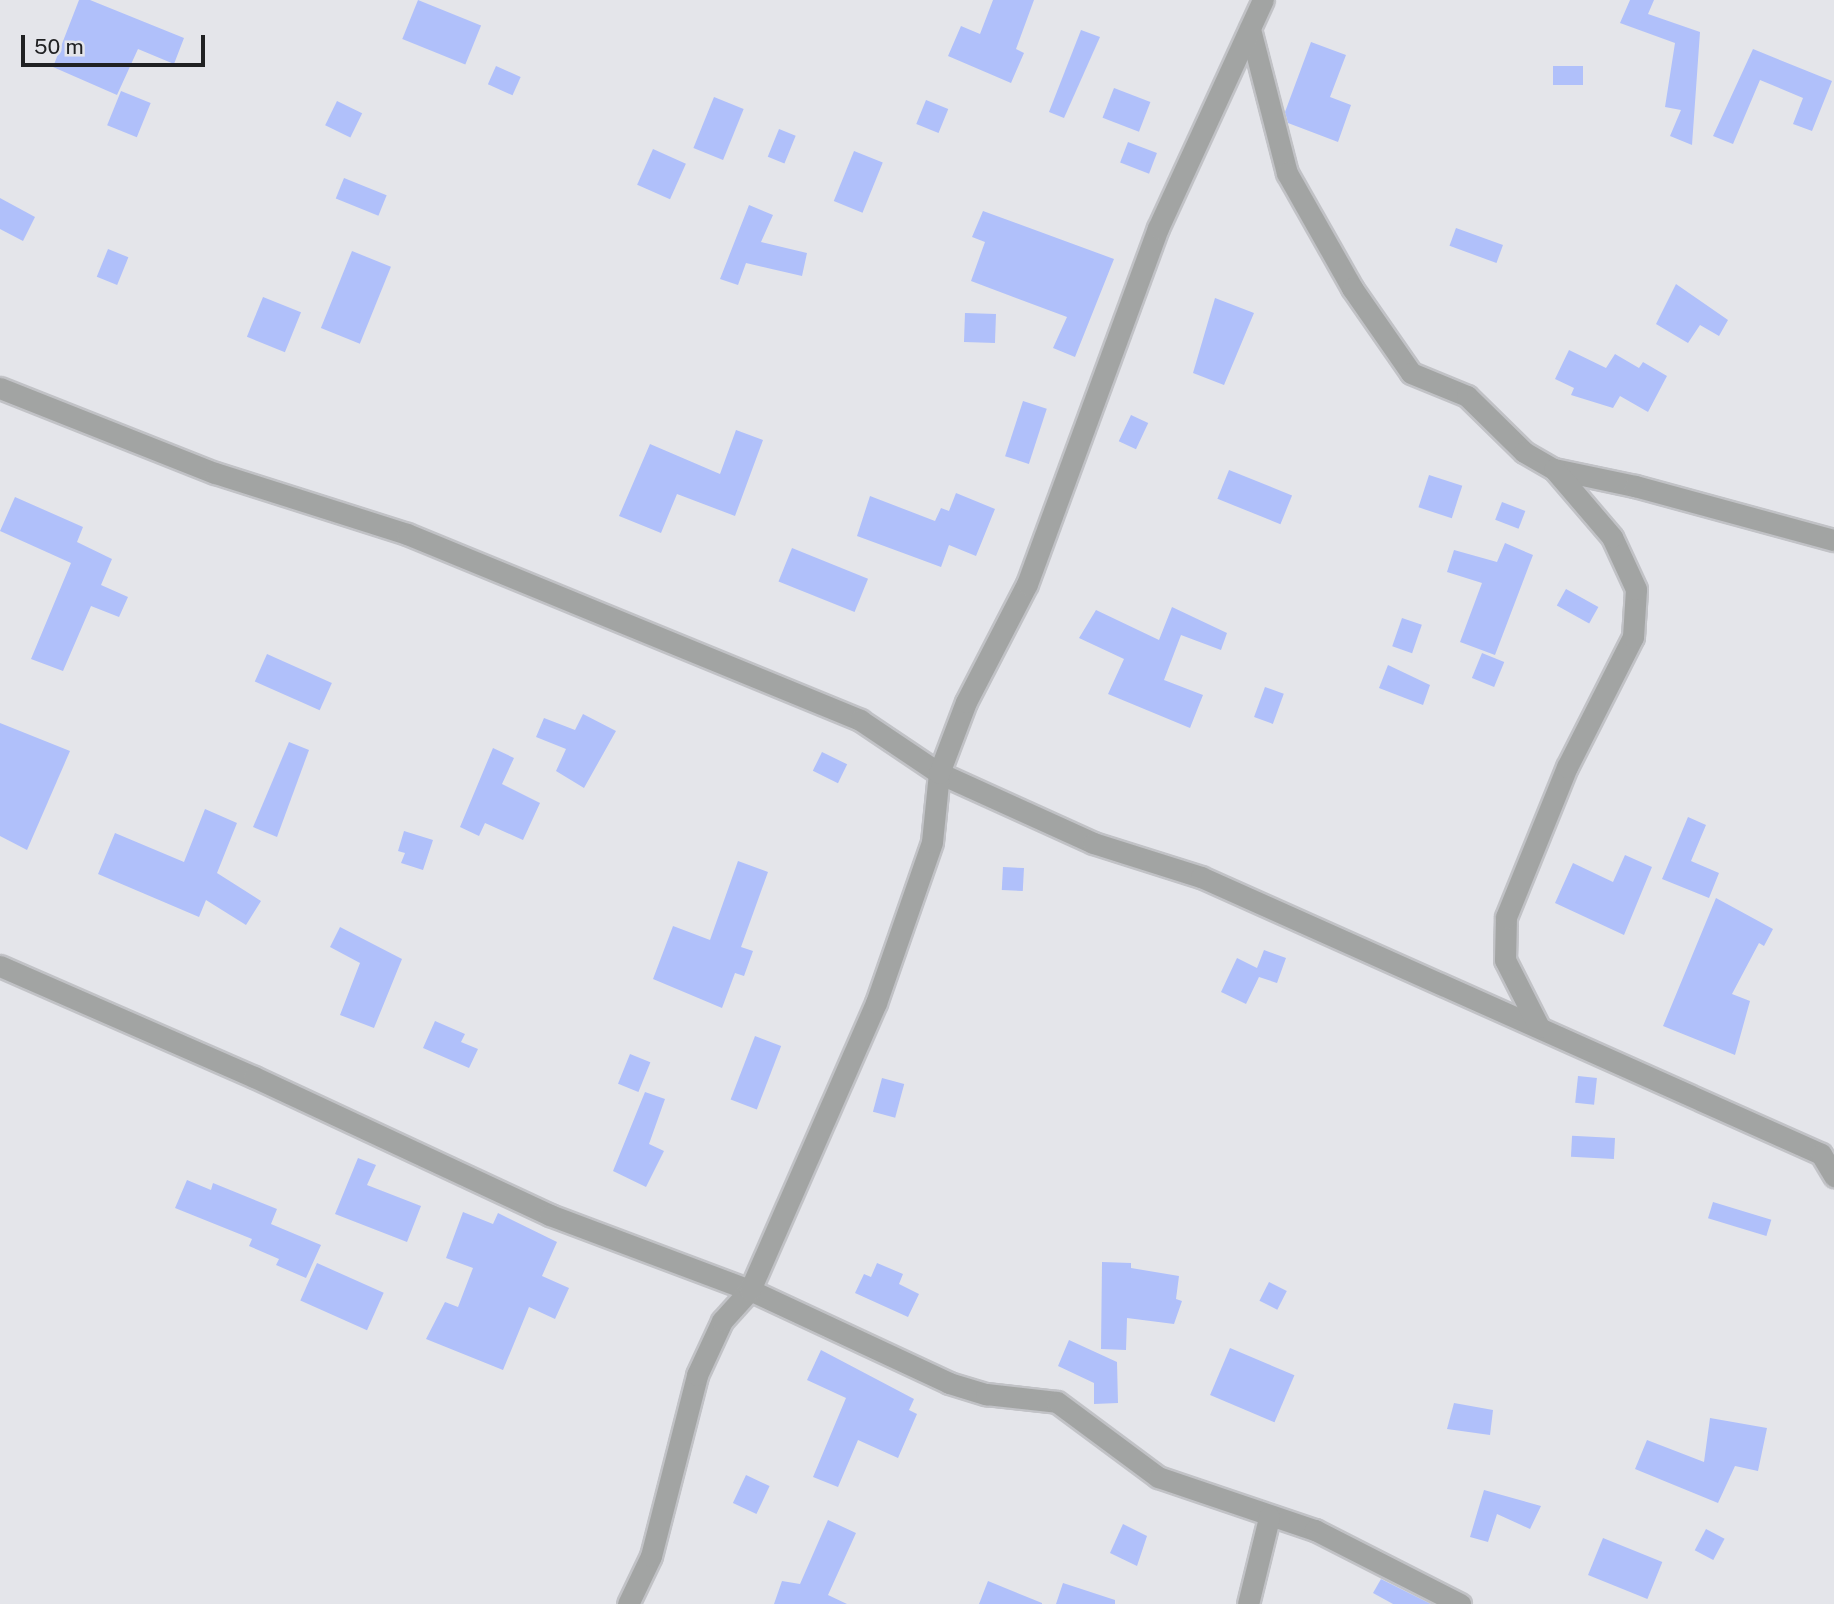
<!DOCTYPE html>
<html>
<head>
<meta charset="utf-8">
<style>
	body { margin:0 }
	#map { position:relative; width:1834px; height:1604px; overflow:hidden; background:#e4e5ea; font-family:"Public Sans",sans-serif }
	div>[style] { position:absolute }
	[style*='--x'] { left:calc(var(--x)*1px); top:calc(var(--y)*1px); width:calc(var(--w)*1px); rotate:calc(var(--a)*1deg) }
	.building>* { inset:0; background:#b0c0fa; transform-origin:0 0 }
	.roads { filter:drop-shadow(2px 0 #c1c2c6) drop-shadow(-2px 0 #c1c2c6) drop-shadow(0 2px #c1c2c6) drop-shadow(0 -2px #c1c2c6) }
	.minor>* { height:21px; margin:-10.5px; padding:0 10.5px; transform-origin:10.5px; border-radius:10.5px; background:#a2a4a3 }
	span { translate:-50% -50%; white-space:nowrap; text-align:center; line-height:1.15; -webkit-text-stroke:6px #e4e5ea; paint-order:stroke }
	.scale { position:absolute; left:21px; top:35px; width:184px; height:32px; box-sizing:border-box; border:4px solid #202123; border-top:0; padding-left:9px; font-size:21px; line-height:24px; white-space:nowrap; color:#202123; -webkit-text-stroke:5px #e4e5ea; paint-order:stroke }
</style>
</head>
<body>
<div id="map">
	<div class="building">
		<i style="clip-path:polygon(79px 0,90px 0,184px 38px,174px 64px,138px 49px,117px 95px,53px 67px)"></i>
		<i style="left:418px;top:0;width:68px;height:42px;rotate:22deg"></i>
		<i style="clip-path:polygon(993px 0,1034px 0,1016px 49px,1024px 53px,1011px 83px,948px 56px,961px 26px,980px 34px)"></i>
		<i style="clip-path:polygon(1630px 0,1654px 0,1648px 14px,1700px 32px,1692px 145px,1670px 136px,1681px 110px,1665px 107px,1675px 43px,1620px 23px)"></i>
		<i style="clip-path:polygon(1081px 30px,1100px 37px,1064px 118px,1049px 112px)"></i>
		<i style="clip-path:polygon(1311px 42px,1346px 55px,1330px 97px,1351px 105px,1338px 142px,1288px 123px,1285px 112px)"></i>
		<i style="clip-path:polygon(1753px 49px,1832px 81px,1812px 131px,1793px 124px,1803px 98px,1760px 80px,1733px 144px,1713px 136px)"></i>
		<i style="left:496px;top:66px;width:27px;height:20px;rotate:24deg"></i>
		<i style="left:1553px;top:66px;width:30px;height:19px"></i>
		<i style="left:1114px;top:88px;width:39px;height:32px;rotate:21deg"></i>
		<i style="left:121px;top:91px;width:32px;height:37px;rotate:22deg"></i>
		<i style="left:714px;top:97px;width:32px;height:55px;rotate:22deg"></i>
		<i style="left:926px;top:100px;width:24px;height:26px;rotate:22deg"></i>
		<i style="left:337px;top:101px;width:28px;height:27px;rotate:26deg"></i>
		<i style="left:779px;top:129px;width:18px;height:30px;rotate:22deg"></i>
		<i style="left:1128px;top:142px;width:31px;height:22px;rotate:21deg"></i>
		<i style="left:653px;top:149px;width:36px;height:39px;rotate:24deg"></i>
		<i style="left:854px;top:151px;width:31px;height:54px;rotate:22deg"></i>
		<i style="left:344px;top:178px;width:46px;height:22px;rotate:22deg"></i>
		<i style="clip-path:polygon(0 198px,35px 217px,23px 241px,0 229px)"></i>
		<i style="clip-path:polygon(749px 205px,773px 215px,761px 242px,807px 253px,802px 276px,746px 263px,738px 285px,720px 279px)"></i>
		<i style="clip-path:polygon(983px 211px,1114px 259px,1075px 357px,1053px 348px,1067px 317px,971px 281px,985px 242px,972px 237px)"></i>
		<i style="left:1456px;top:228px;width:50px;height:19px;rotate:20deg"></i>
		<i style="left:108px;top:249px;width:22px;height:30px;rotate:22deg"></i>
		<i style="left:352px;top:251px;width:42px;height:83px;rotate:22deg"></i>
		<i style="clip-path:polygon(1676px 284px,1728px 320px,1719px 336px,1700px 325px,1688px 343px,1656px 324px)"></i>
		<i style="left:263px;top:297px;width:41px;height:43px;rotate:22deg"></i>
		<i style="clip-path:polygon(1215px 298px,1254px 313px,1224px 385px,1193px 373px)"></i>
		<i style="left:965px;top:313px;width:31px;height:29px;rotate:2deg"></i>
		<i style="clip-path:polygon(1569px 350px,1606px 368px,1615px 354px,1639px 368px,1643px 362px,1667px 376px,1648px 412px,1620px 396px,1613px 408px,1571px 395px,1574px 388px,1555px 379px)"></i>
		<i style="left:1023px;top:401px;width:25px;height:58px;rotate:18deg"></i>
		<i style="left:1131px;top:415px;width:19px;height:29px;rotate:25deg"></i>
		<i style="clip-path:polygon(736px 430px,763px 440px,735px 516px,677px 494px,661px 533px,619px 516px,650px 444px,720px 474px)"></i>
		<i style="left:1229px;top:470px;width:68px;height:31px;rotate:22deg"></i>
		<i style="left:1429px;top:475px;width:35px;height:34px;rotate:18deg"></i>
		<i style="clip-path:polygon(956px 493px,995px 509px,976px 556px,949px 545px,941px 567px,857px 536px,870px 496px,935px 521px,941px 508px,949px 511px)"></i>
		<i style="clip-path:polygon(15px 497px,83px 527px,77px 542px,112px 559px,101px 585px,128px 597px,119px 617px,91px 606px,63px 671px,31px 659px,71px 563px,0 531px)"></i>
		<i style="left:1502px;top:502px;width:25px;height:19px;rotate:21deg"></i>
		<i style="clip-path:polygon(1505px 543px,1533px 555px,1495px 655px,1460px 642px,1482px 583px,1447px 572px,1454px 550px,1497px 562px)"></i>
		<i style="left:792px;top:548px;width:82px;height:36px;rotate:22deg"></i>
		<i style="left:1566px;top:589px;width:37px;height:19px;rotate:29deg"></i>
		<i style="clip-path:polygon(1172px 607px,1227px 633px,1221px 650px,1181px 635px,1164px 680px,1203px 695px,1190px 728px,1108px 694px,1124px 659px,1079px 638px,1096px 610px,1159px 640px)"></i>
		<i style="left:1402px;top:618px;width:21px;height:30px;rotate:19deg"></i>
		<i style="left:1482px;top:653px;width:24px;height:27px;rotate:22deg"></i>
		<i style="left:267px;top:654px;width:71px;height:30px;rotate:24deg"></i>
		<i style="clip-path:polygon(1388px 665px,1430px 685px,1423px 705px,1379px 688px)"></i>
		<i style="left:1265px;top:687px;width:20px;height:32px;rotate:20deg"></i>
		<i style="clip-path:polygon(583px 714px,616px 731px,584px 788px,556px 771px,566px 749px,536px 737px,544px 718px,575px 730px)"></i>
		<i style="clip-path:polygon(0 723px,70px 751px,27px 850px,0 836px)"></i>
		<i style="clip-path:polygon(289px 742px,309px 750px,277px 837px,253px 827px)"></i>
		<i style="clip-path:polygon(493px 748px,514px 758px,502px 784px,540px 803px,523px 840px,485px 823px,479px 836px,460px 827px)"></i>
		<i style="left:822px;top:752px;width:28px;height:21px;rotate:26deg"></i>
		<i style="clip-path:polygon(205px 809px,237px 823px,217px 873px,261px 901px,246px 925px,206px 900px,199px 917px,98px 874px,115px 833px,184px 862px)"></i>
		<i style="clip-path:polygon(1688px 817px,1706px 825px,1691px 861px,1719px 873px,1709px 898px,1662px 879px)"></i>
		<i style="clip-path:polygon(404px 831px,433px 840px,423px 870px,401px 863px,405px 853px,398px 851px)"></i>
		<i style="clip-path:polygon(1625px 855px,1652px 867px,1624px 935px,1555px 903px,1573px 863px,1613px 882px)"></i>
		<i style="clip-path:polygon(738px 861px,768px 872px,741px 947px,753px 951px,744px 976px,735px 973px,722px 1008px,653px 979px,673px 926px,710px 940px)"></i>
		<i style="left:1003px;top:867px;width:21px;height:23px;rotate:3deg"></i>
		<i style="clip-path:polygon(1716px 898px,1773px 929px,1764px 946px,1759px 943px,1732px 994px,1750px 1001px,1735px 1055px,1663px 1026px)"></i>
		<i style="clip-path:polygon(340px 927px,402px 959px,374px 1028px,340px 1015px,360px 963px,330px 947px)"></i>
		<i style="clip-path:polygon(1264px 950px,1286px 958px,1277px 983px,1259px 977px,1246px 1004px,1221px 992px,1237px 958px,1257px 968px)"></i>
		<i style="clip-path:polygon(435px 1021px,465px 1034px,461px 1042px,478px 1049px,469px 1068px,423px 1048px)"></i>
		<i style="left:755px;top:1036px;width:28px;height:68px;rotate:21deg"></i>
		<i style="left:630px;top:1054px;width:22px;height:32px;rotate:22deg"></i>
		<i style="left:1578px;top:1076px;width:19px;height:27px;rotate:6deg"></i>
		<i style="left:882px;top:1078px;width:23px;height:35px;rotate:15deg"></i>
		<i style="clip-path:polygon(645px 1092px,665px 1099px,649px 1144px,664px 1151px,646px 1187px,613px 1171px)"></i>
		<i style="left:1615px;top:1138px;width:21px;height:43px;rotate:93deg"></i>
		<i style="clip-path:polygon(358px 1158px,376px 1165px,367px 1185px,421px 1206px,407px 1242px,335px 1214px)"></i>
		<i style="clip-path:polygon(187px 1180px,211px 1190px,213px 1183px,277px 1209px,271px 1224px,321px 1245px,306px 1278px,276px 1265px,279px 1259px,249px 1246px,252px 1239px,175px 1208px)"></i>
		<i style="left:1713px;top:1202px;width:61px;height:17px;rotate:17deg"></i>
		<i style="clip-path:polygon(463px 1212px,493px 1224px,498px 1213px,557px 1242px,542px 1276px,569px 1288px,555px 1319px,529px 1307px,503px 1370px,426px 1339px,445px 1302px,458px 1307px,473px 1268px,446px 1258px)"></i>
		<i style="clip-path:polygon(1102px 1262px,1131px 1263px,1131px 1268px,1179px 1276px,1176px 1299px,1182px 1301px,1174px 1324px,1127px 1318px,1126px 1350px,1101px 1349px)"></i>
		<i style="left:317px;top:1263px;width:73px;height:41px;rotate:24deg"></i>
		<i style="clip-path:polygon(877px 1263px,903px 1274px,899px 1284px,919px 1294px,908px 1317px,855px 1293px,864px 1274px,871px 1277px)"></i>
		<i style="left:1269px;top:1282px;width:20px;height:21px;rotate:27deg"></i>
		<i style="clip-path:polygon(1069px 1340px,1117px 1362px,1118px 1403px,1094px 1404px,1094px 1383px,1058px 1366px)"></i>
		<i style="left:1230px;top:1348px;width:70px;height:51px;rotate:23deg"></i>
		<i style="clip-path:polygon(821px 1350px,914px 1399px,909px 1410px,917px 1414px,898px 1458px,858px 1440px,838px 1487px,813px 1477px,846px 1398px,807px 1380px)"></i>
		<i style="clip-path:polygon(1454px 1403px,1493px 1410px,1490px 1435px,1447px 1429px)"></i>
		<i style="clip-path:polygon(1710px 1418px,1767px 1428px,1758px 1471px,1735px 1466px,1718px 1503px,1635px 1469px,1647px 1440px,1704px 1462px)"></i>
		<i style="left:746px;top:1475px;width:26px;height:31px;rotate:25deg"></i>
		<i style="clip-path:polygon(1484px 1490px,1541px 1506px,1530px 1529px,1497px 1514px,1488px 1542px,1470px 1537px)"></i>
		<i style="clip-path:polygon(828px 1520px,856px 1533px,828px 1595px,847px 1604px,774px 1604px,782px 1581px,800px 1584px)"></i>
		<i style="clip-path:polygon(1123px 1524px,1147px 1536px,1137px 1566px,1110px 1553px)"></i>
		<i style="left:1706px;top:1529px;width:21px;height:24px;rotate:28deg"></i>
		<i style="left:1603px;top:1538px;width:64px;height:40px;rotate:22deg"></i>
		<i style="clip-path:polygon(1381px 1579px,1431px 1604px,1393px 1604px,1373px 1593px)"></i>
		<i style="clip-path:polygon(988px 1581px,1042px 1603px,1042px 1604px,979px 1604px)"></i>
		<i style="clip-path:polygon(1063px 1583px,1115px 1600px,1115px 1604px,1056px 1604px)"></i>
	</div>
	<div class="roads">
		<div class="minor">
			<i style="--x:1250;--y:29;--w:149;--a:75.6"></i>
			<i style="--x:1287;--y:173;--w:132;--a:60.5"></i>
			<i style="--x:1352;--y:288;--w:103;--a:55.2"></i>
			<i style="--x:1411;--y:373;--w:61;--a:22.3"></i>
			<i style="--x:1467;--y:396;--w:80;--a:44.5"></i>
			<i style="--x:1524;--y:452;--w:34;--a:30"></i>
			<i style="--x:1554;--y:469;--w:83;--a:11.9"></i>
			<i style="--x:1635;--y:486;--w:206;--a:15.2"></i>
			<i style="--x:0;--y:388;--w:231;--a:21.6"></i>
			<i style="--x:215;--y:473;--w:201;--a:17.6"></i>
			<i style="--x:407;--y:534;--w:490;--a:22.3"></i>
			<i style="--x:860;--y:720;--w:95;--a:33.9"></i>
			<i style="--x:939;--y:773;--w:169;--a:24.4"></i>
			<i style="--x:1093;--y:843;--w:113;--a:17.5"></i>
			<i style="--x:1201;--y:877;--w:679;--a:24.07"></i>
			<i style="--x:1821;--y:1154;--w:26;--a:59"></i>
			<i style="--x:0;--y:966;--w:277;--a:23.6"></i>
			<i style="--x:254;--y:1077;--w:327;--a:25"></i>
			<i style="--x:550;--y:1215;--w:214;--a:20.6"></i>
			<i style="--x:750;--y:1290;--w:220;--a:25"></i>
			<i style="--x:949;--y:1383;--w:39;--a:17"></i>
			<i style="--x:986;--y:1394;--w:71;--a:6.4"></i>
			<i style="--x:1057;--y:1402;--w:126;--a:36.6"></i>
			<i style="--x:1158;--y:1477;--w:166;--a:18.7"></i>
			<i style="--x:1315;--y:1530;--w:163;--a:27"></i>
			<i style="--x:1539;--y:1027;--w:75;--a:-116.9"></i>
			<i style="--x:1505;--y:960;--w:43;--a:-88.7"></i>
			<i style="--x:1506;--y:917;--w:162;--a:-67.9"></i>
			<i style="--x:1567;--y:767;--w:146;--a:-63.1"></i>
			<i style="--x:1633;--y:637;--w:48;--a:-86.4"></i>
			<i style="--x:1636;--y:589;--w:57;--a:-114.8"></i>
			<i style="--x:1612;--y:537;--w:89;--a:-130.5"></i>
			<i style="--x:628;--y:1604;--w:53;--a:-64.4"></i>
			<i style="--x:651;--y:1556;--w:187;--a:-75.7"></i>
			<i style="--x:697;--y:1375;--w:60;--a:-65.2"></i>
			<i style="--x:722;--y:1321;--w:42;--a:-47.9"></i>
			<i style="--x:750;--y:1290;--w:313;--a:-66.3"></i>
			<i style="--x:876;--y:1003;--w:170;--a:-70.8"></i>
			<i style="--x:932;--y:842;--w:69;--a:-84.2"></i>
			<i style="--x:939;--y:773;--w:76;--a:-69.2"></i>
			<i style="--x:966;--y:702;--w:133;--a:-62.7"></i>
			<i style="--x:1027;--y:584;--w:379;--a:-69.8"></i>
			<i style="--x:1158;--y:228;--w:251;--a:-65.3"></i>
			<i style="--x:1248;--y:1604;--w:89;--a:-76.3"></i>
		</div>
	</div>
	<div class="scale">50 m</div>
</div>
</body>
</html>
